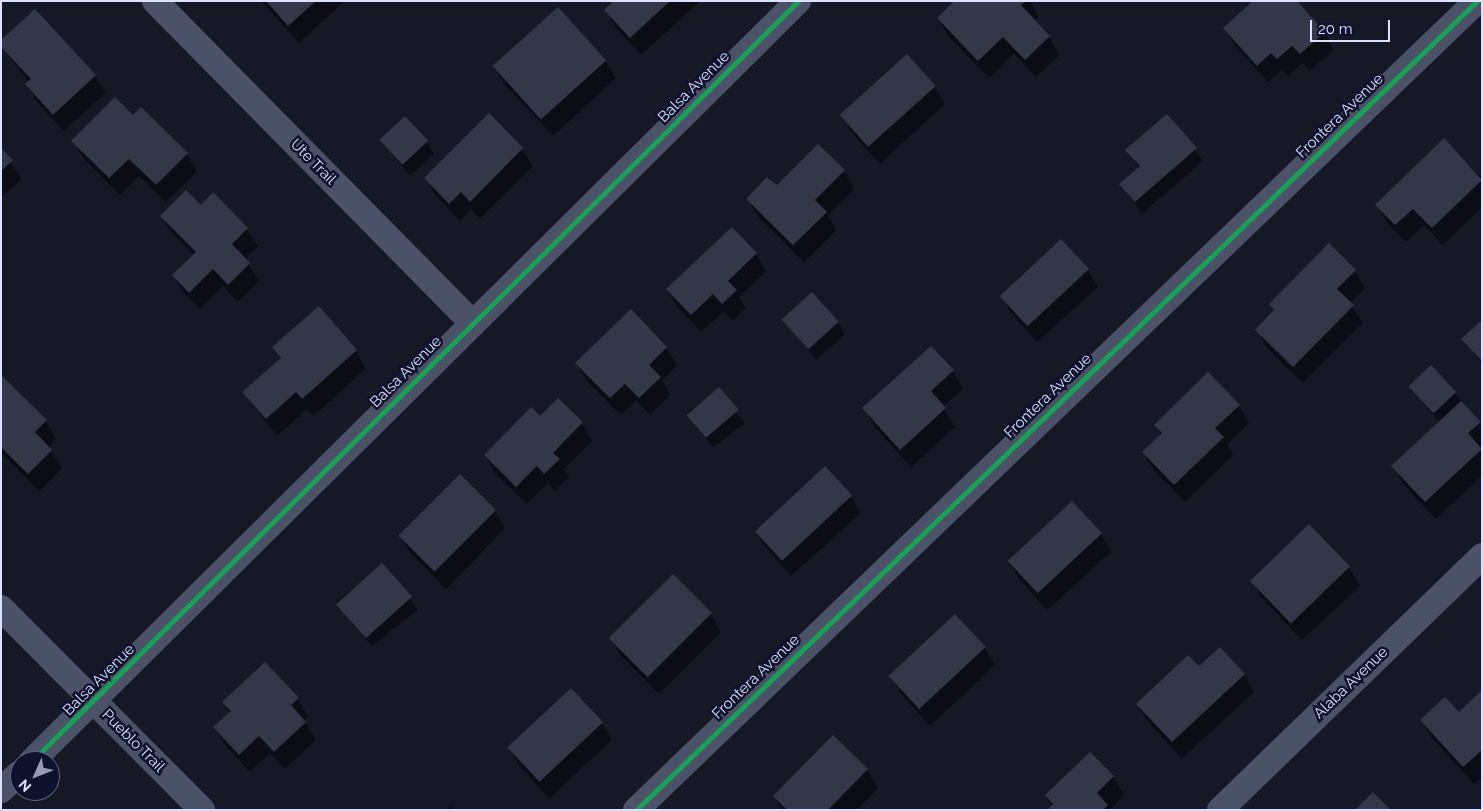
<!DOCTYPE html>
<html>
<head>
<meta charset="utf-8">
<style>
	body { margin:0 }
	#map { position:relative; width:1483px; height:811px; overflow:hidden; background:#161826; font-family:Raleway,sans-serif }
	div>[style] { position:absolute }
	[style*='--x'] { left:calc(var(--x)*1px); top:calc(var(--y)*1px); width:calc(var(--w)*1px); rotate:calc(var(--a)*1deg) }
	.shadow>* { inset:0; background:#0007; transform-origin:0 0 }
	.building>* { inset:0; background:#343747; transform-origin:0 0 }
	.street>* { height:26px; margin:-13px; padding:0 13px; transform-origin:13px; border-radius:13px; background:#4b5167 }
	.cycleway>* { height:5px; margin:-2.5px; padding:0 2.5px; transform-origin:2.5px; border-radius:2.5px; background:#1a9f57 }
	span { translate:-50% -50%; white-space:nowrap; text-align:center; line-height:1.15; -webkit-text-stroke:5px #0f122d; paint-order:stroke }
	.street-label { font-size:15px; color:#dbe1ff }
	.frame { position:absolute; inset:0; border:2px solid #dbe1ff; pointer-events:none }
	.north { position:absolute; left:10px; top:751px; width:50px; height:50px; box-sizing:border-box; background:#0f122d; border:1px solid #616581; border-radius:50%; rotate:226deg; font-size:14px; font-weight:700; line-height:20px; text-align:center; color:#dbe1ff }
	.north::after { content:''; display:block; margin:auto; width:18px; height:22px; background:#969bb3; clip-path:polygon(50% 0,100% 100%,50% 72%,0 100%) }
	.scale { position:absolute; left:1310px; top:20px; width:80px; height:22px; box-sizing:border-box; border:2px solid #dbe1ff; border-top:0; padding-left:6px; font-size:15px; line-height:18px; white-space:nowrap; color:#dbe1ff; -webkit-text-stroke:4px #0f122d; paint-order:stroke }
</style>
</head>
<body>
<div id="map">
	<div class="shadow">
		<i style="clip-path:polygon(261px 1px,345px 1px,299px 43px)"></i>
		<i style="clip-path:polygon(616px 1px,700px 1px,641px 55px,616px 28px,606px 10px)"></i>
		<i style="clip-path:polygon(956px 1px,1030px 1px,1038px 16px,1034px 21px,1049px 37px,1059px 55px,1036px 77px,1014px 54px,989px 78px,948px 36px,938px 18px)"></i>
		<i style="clip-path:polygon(558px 9px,605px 61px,616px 78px,553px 136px,505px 85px,495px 67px)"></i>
		<i style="clip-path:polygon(35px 11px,95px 76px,106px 93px,64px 131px,37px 102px,27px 85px,29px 82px,1px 47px)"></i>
		<i style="clip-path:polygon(1225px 28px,1324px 33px,1334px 50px,1310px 71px,1302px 63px,1288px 76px,1282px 70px,1268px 82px,1235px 46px)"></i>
		<i style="clip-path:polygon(935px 87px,945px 104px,880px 164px,852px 133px,842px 115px)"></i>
		<i style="clip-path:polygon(1167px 115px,1203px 161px,1142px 214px,1121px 184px,1139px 168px,1127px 150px)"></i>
		<i style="clip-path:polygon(133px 117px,187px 154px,197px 172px,166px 202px,139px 176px,120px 195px,83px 158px,73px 141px)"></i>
		<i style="clip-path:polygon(381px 140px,427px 142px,434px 154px,410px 176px)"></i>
		<i style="clip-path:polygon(1444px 140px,1482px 178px,1482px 207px,1443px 245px,1424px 225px,1406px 242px,1387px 223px,1377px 205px)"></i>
		<i style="clip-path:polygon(522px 149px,533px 166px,480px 218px,471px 209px,460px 221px,436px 196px,426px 178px)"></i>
		<i style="clip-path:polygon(1px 150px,22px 179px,1px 198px)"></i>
		<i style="clip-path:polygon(844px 171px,854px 189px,828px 216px,836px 230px,804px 262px,758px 216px,747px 199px,777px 187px)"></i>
		<i style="clip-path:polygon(161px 216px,247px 229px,258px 246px,245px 259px,259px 281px,238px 302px,223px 286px,200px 309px,184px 293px,174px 275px,194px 256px,172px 233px)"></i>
		<i style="clip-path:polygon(1329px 245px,1355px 271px,1365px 288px,1350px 304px,1363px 323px,1303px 383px,1267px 348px,1257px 330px,1274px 312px,1270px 304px)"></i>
		<i style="clip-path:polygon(756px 254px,766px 272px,739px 297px,746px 308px,733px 321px,724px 311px,701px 332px,677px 307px,667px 289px)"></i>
		<i style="clip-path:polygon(1088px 270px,1098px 287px,1037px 342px,1011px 313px,1001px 295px)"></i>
		<i style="clip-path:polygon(319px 308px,356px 351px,366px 369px,313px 416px,307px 409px,277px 436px,244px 393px,281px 360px,274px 348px)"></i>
		<i style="clip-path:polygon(784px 320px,838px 322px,845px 334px,816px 360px)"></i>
		<i style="clip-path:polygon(1482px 322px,1482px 364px,1463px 339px)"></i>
		<i style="clip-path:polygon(666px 348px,677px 365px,662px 380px,670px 395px,650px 415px,636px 400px,621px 415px,587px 381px,577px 363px)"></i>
		<i style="clip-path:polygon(953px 371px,963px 389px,943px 407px,955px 427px,911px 467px,874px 426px,864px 409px)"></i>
		<i style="clip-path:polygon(1px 377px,46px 421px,56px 439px,48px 447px,62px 468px,39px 491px,1px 453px)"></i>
		<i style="clip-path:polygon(1410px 386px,1455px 393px,1482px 425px,1482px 476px,1436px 519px,1403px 484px,1393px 467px,1440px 423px)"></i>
		<i style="left:719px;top:389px;width:43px;height:40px;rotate:53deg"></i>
		<i style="clip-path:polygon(1239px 405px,1249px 423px,1227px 444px,1233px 455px,1185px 502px,1154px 470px,1143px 453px,1161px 435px,1155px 425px)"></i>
		<i style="clip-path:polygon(540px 418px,582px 423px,592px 441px,564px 469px,569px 477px,555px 491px,548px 483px,527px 504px,495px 473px,485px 455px)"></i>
		<i style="clip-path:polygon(460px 476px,495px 511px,505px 528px,446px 589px,411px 554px,401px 536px)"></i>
		<i style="clip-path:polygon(851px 496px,861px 513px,791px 576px,766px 548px,755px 531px)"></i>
		<i style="clip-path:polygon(1072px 503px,1101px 534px,1111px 552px,1047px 610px,1019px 579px,1009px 561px)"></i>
		<i style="clip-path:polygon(1309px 526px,1349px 568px,1360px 586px,1302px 640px,1262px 598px,1252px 581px)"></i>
		<i style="left:382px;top:565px;width:57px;height:59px;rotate:51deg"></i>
		<i style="clip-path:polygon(711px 614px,721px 632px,659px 694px,621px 656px,611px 639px)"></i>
		<i style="clip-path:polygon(985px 648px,995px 665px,930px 726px,900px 693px,890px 676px)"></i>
		<i style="clip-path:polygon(1244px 675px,1254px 692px,1182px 759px,1148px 722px,1137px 704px)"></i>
		<i style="clip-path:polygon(1482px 692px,1482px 777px,1474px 784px,1432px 738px,1421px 721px,1458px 714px)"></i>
		<i style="clip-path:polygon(298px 699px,308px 717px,304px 721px,316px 740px,285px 769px,270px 753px,250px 772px,225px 745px,214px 727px,230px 713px,223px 702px)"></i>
		<i style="clip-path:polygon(602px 723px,612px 740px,549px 799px,519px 765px,509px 747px)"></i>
		<i style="clip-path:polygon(833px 737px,867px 770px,878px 788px,856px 810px,782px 810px,774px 796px)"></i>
		<i style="clip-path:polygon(1090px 753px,1113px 777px,1124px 795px,1110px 810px,1049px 810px,1052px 806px,1046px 795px)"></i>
		<i style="clip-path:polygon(451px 806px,455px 810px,447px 810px)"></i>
	</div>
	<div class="building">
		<i style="clip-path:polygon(266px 1px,316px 1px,288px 26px)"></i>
		<i style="clip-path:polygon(614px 1px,670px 1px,630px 38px,604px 10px)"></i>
		<i style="clip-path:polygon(954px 1px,1026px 1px,1021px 5px,1050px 36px,1025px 60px,1003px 37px,978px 61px,937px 18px)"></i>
		<i style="clip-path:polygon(1253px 1px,1297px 1px,1325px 32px,1300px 54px,1292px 46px,1277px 59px,1271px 53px,1257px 66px,1223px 28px)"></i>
		<i style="left:558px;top:7px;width:72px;height:88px;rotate:48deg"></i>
		<i style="clip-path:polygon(35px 9px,96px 75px,53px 115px,25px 84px,31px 79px,1px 47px,1px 40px)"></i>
		<i style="left:907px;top:54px;width:43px;height:91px;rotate:48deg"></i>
		<i style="clip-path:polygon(115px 97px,133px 115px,141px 107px,188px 153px,156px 185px,129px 159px,109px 178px,71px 141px)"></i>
		<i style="clip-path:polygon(489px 113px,523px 148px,470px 202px,461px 192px,449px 204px,424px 178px)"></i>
		<i style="clip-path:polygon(1167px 114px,1197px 148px,1135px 202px,1119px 184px,1140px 166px,1125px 150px)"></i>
		<i style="left:405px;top:116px;width:34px;height:35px;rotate:47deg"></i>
		<i style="clip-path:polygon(1444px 138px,1482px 180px,1432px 228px,1413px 209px,1395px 225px,1375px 205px)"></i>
		<i style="clip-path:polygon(818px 144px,845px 170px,815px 200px,827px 212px,793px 245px,746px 199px,767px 177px,777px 185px)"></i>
		<i style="clip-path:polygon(1px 148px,13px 160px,1px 171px)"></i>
		<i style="clip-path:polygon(186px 190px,201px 205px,213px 192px,248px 228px,232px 244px,250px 263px,228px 285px,213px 269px,189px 293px,172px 275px,196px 252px,160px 216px)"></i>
		<i style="clip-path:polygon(732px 227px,757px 253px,728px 281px,737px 290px,722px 304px,713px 294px,691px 315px,666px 289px)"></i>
		<i style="left:1061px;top:239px;width:41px;height:84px;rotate:47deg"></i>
		<i style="clip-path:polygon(1329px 243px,1356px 270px,1337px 289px,1354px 305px,1293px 367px,1255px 330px,1274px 310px,1269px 304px)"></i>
		<i style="left:812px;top:292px;width:40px;height:41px;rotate:48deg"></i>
		<i style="clip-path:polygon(319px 306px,357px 350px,302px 399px,296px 392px,266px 419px,242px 392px,281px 358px,272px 347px)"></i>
		<i style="clip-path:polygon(631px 309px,667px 347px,649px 365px,661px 377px,639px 398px,625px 384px,610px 398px,575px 363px)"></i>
		<i style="clip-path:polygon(1482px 320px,1482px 359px,1481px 360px,1461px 339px)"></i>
		<i style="clip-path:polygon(931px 346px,954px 370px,931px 391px,946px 408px,900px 450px,862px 408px)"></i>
		<i style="left:1431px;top:365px;width:37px;height:31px;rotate:47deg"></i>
		<i style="clip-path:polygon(1208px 372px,1240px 405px,1215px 428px,1224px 437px,1174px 485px,1142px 452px,1162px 433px,1154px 425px)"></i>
		<i style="clip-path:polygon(1px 375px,47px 420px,35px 432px,52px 450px,28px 474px,1px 447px)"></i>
		<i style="left:719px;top:387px;width:30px;height:43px;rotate:49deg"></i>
		<i style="clip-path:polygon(558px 398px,583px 422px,553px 453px,560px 459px,544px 474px,537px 466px,516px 487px,484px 455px,531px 407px,540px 416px)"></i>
		<i style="clip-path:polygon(1461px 401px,1481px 422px,1468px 433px,1482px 449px,1425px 502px,1391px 466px)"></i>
		<i style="left:825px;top:466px;width:40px;height:96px;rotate:47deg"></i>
		<i style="left:460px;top:474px;width:51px;height:87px;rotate:45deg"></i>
		<i style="left:1072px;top:501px;width:44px;height:88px;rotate:47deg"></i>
		<i style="left:1309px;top:524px;width:59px;height:82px;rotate:46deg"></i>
		<i style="left:382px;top:563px;width:45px;height:62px;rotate:48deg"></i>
		<i style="left:673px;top:574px;width:55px;height:91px;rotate:45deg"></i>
		<i style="left:955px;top:614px;width:45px;height:91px;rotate:47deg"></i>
		<i style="clip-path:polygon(1220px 647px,1245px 674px,1172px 742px,1136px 704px,1188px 655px,1199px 666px)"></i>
		<i style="clip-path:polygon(265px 662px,299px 698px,291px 705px,306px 722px,274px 752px,259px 736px,239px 755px,213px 727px,231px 711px,222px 702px)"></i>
		<i style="left:571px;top:688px;width:47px;height:87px;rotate:47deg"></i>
		<i style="clip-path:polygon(1482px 690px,1482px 750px,1463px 767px,1420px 720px,1445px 697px,1459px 712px)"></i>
		<i style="clip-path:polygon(833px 735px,868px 769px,828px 810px,787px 810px,773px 796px)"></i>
		<i style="clip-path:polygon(1090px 752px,1114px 776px,1097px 793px,1108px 805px,1103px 810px,1047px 810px,1053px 804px,1045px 795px)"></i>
		<i style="clip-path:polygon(1373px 792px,1391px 810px,1355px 810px)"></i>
	</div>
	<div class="street">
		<i style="--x:155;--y:1;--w:452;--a:45.4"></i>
		<i style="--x:1;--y:608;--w:285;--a:45.1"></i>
		<i style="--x:32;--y:761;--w:1079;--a:-44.77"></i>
		<i style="--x:1;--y:790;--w:25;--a:-42"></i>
		<i style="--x:636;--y:810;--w:1167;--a:-43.89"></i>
		<i style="--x:1220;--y:810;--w:365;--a:-44.1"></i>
	</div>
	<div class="cycleway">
		<i style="--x:32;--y:761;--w:1079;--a:-44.77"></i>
		<i style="--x:636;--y:810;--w:1167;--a:-43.89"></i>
	</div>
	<div class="street-label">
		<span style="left:694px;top:87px;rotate:-45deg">Balsa Avenue</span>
		<span style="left:1340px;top:116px;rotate:-44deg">Frontera Avenue</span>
		<span style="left:313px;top:162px;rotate:45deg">Ute Trail</span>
		<span style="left:406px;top:372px;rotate:-45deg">Balsa Avenue</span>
		<span style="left:1048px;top:396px;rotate:-44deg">Frontera Avenue</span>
		<span style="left:756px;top:677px;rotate:-44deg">Frontera Avenue</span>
		<span style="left:99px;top:680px;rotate:-45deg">Balsa Avenue</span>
		<span style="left:1351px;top:683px;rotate:-44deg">Alaba Avenue</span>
		<span style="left:133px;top:741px;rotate:45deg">Pueblo Trail</span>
	</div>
	<div class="frame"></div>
	<div class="north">N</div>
	<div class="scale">20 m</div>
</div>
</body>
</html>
